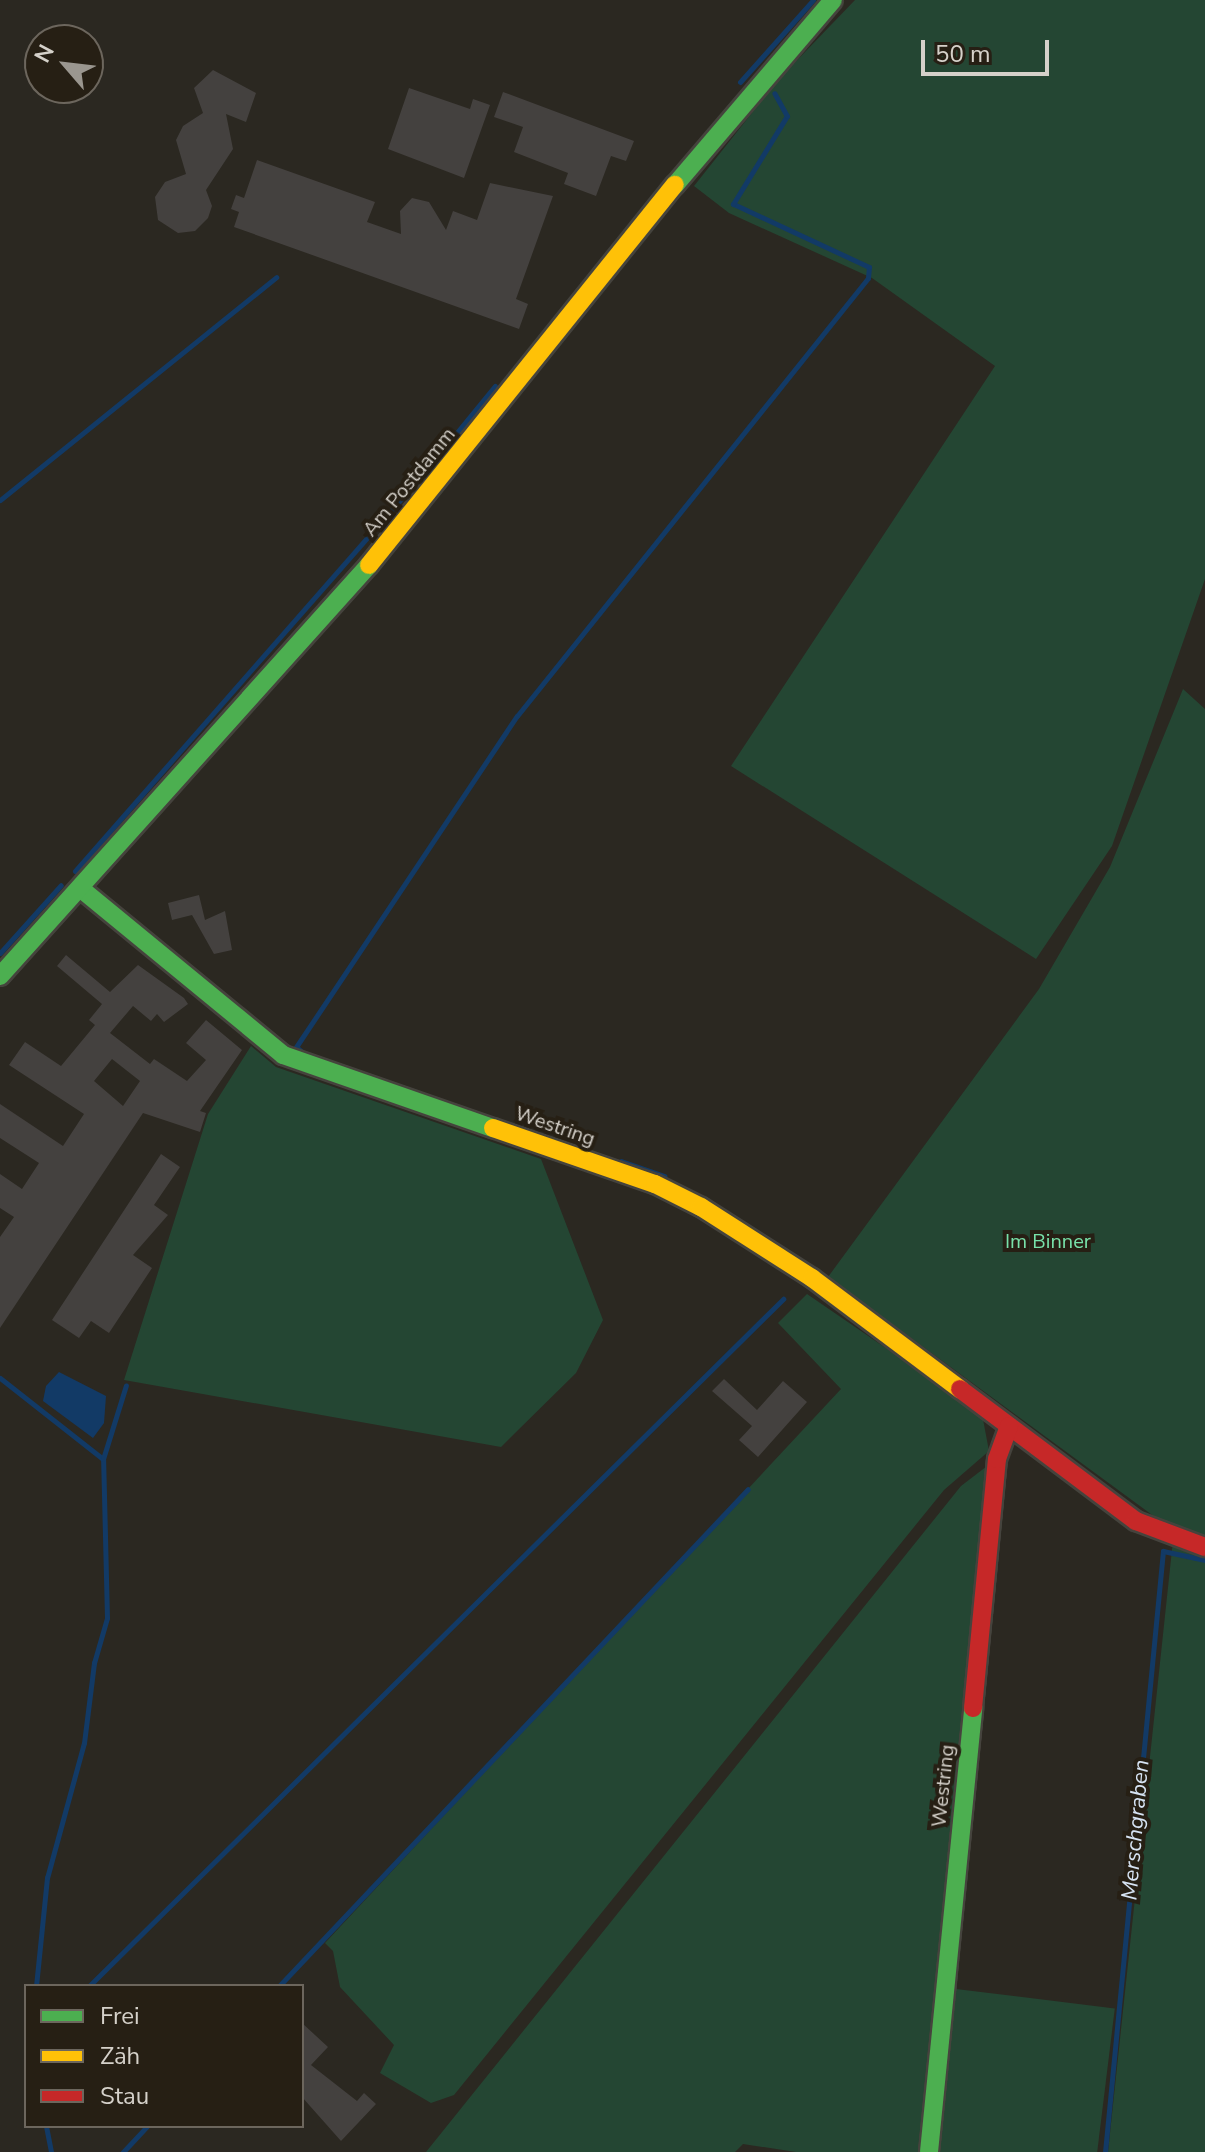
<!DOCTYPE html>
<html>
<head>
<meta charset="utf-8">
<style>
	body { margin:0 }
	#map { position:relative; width:1205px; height:2152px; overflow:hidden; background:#2b2821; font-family:"Nunito Sans",sans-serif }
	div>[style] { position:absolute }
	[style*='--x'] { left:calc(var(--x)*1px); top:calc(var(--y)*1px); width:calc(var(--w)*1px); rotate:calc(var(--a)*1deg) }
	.green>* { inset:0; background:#244633; transform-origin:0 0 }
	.water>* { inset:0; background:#123a66 }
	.stream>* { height:5px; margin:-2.5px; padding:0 2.5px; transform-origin:2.5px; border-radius:2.5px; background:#123a66 }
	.building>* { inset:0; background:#44413f }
	.roads { filter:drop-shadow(2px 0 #45433d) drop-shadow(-2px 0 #45433d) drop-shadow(0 2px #45433d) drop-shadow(0 -2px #45433d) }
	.fast>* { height:18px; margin:-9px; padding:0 9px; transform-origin:9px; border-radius:9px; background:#4caf50 }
	.slow>* { height:18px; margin:-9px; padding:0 9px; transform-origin:9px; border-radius:9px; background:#ffc107 }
	.jam>* { height:18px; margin:-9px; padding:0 9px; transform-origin:9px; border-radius:9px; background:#c62828 }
	span { translate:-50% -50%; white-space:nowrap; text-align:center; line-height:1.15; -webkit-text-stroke:8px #261f14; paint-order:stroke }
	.street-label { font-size:20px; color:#d5d1ca }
	.park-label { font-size:20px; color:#78e2aa }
	.water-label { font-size:22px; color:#d7e4f4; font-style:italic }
	.legend { position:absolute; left:24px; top:1984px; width:280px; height:144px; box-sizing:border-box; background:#261f14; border:2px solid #6c665d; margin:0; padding:10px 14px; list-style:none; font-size:24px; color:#d5d1ca }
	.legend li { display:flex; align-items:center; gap:16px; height:40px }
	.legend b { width:40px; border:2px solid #6c665d }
	.north { position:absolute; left:24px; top:24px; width:80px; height:80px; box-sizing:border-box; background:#261f14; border:2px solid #6c665d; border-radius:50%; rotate:298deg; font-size:22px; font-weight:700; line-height:32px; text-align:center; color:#d5d1ca }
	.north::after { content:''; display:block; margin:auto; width:28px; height:36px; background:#9a968f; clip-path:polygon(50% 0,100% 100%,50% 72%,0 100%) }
	.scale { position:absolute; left:921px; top:40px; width:128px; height:36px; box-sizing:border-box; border:4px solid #d5d1ca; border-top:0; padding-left:10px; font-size:24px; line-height:28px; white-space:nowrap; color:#d5d1ca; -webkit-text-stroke:6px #261f14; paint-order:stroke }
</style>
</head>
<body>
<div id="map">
	<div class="green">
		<i style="clip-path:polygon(855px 0,1205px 0,1205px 579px,1112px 846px,1036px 959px,731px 766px,995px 366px,872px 278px,729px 213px,694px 186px,778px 80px)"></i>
		<i style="clip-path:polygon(1183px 689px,1205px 709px,1205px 2152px,1108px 2152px,1174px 1531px,828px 1277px,1039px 989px,1110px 867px)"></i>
		<i style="clip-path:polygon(251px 1046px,276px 1067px,541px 1159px,603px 1320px,576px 1373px,501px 1447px,124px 1380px,208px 1114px)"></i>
		<i style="clip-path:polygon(807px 1294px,982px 1414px,989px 1451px,944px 1490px,454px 2095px,431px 2103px,380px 2073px,394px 2045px,340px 1987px,333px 1951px,325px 1943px,841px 1389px,778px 1323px)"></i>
		<i style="clip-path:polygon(991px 1463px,921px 2152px,796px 2152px,743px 2144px,735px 2152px,426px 2152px,961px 1486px)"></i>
		<i style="left:956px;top:1989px;width:160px;height:164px;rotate:7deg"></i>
	</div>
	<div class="water">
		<i style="clip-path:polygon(59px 1372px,106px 1396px,104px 1423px,93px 1438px,43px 1401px,46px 1386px)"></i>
	</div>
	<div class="stream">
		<i style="--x:740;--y:82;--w:110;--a:-48.3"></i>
		<i style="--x:445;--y:447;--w:79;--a:-50.7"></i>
		<i style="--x:0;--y:500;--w:355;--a:-38.9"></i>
		<i style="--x:75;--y:871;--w:548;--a:-48.77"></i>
		<i style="--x:0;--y:953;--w:91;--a:-48.1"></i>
		<i style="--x:301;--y:1051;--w:6;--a:-141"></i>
		<i style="--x:296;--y:1047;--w:398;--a:-56.3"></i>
		<i style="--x:517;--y:716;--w:561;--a:-51.29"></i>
		<i style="--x:868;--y:278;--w:11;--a:-85"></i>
		<i style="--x:869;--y:267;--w:150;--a:-155.1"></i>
		<i style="--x:733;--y:204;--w:103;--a:-58.5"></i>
		<i style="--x:787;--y:116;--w:26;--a:-119"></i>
		<i style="--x:621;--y:1161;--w:46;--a:19.2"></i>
		<i style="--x:0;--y:1378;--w:131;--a:38.2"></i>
		<i style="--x:36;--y:1986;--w:109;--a:-84.2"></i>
		<i style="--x:47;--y:1878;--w:140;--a:-74.7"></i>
		<i style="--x:84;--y:1743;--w:81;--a:-82.9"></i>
		<i style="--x:94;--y:1663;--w:47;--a:-73.9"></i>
		<i style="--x:107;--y:1618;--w:159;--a:-91.4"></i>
		<i style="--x:103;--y:1459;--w:77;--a:-72.7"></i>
		<i style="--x:89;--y:1986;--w:977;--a:-44.71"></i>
		<i style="--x:279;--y:1986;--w:683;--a:-46.66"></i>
		<i style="--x:46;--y:2126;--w:26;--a:79"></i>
		<i style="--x:123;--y:2152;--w:35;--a:-47"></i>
		<i style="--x:1105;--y:2152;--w:604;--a:-84.49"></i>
		<i style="--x:1163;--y:1551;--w:43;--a:12.1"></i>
	</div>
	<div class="building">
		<i style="clip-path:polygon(213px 70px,256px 93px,246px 122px,226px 114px,233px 149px,206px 190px,212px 206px,208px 218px,195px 231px,178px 233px,158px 220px,155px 197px,165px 182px,186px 174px,176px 140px,183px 126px,203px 113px,194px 88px)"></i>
		<i style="clip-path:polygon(409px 88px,470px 109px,473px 99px,490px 105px,464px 178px,388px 149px)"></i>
		<i style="clip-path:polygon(503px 92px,634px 141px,626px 161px,611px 156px,596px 196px,564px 184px,568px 173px,514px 152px,523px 127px,494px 117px)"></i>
		<i style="clip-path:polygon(257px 160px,375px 202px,367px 222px,401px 234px,400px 211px,412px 198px,429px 202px,446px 230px,453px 211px,477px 220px,490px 183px,553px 196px,516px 299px,528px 304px,519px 329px,234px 227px,239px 212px,231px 209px,236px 195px,244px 198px)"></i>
		<i style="clip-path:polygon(199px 895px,205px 920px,225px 911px,232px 950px,214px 954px,192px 915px,172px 920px,168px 903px)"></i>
		<i style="clip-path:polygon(evenodd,66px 955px,110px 992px,138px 965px,184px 998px,188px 1004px,164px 1022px,157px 1014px,151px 1021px,133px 1006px,110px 1033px,150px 1064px,154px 1059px,187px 1081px,206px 1060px,186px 1043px,206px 1020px,242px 1050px,200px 1111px,206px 1113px,200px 1132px,143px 1113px,0 1328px,0 1237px,14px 1217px,0 1208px,0 1174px,22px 1189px,39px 1163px,0 1138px,0 1104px,63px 1146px,84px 1114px,9px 1065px,25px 1042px,61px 1066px,95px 1025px,89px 1020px,102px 1004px,57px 966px,66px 955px,112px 1059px,140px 1081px,123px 1106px,94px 1081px,112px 1059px)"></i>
		<i style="clip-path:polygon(161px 1154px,180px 1167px,154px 1205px,168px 1215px,133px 1255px,152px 1268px,109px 1333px,91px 1321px,79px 1338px,52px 1320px)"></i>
		<i style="clip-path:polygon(724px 1379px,757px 1410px,783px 1381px,807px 1402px,758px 1457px,739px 1440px,752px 1426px,712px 1391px)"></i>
		<i style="clip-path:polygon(302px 2023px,328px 2047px,311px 2065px,357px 2101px,364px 2093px,376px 2104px,341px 2141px,302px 2097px)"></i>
	</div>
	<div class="roads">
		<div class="fast">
			<i style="--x:675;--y:185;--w:243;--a:-49.5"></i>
			<i style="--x:80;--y:888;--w:263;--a:39.4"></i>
			<i style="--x:283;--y:1055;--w:222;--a:19.2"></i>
			<i style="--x:0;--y:976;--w:552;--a:-48.08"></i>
			<i style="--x:929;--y:2152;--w:446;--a:-84.3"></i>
		</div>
		<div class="slow">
			<i style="--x:369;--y:565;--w:488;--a:-51.2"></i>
			<i style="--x:493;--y:1128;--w:171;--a:19.1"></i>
			<i style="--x:655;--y:1184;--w:51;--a:26.6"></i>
			<i style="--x:701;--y:1207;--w:132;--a:32.6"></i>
			<i style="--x:812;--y:1278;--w:185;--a:36.9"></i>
		</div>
		<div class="jam">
			<i style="--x:960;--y:1389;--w:220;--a:36.9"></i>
			<i style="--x:1136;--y:1521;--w:74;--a:20.6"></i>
			<i style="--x:973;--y:1708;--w:250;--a:-84.5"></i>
			<i style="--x:997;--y:1459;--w:35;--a:-70"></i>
		</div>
	</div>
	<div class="street-label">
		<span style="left:409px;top:482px;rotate:-51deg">Am Postdamm</span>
		<span style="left:555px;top:1126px;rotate:19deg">Westring</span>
		<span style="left:943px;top:1786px;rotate:-84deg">Westring</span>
	</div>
	<div class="park-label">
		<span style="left:1048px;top:1241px">Im Binner</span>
	</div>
	<div class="water-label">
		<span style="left:1136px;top:1830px;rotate:-85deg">Merschgraben</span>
	</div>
	<ul class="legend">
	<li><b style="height:10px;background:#4caf50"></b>Frei</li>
	<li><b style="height:10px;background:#ffc107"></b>Zäh</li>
	<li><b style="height:10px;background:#c62828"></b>Stau</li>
	</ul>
	<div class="north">N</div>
	<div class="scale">50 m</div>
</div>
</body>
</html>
